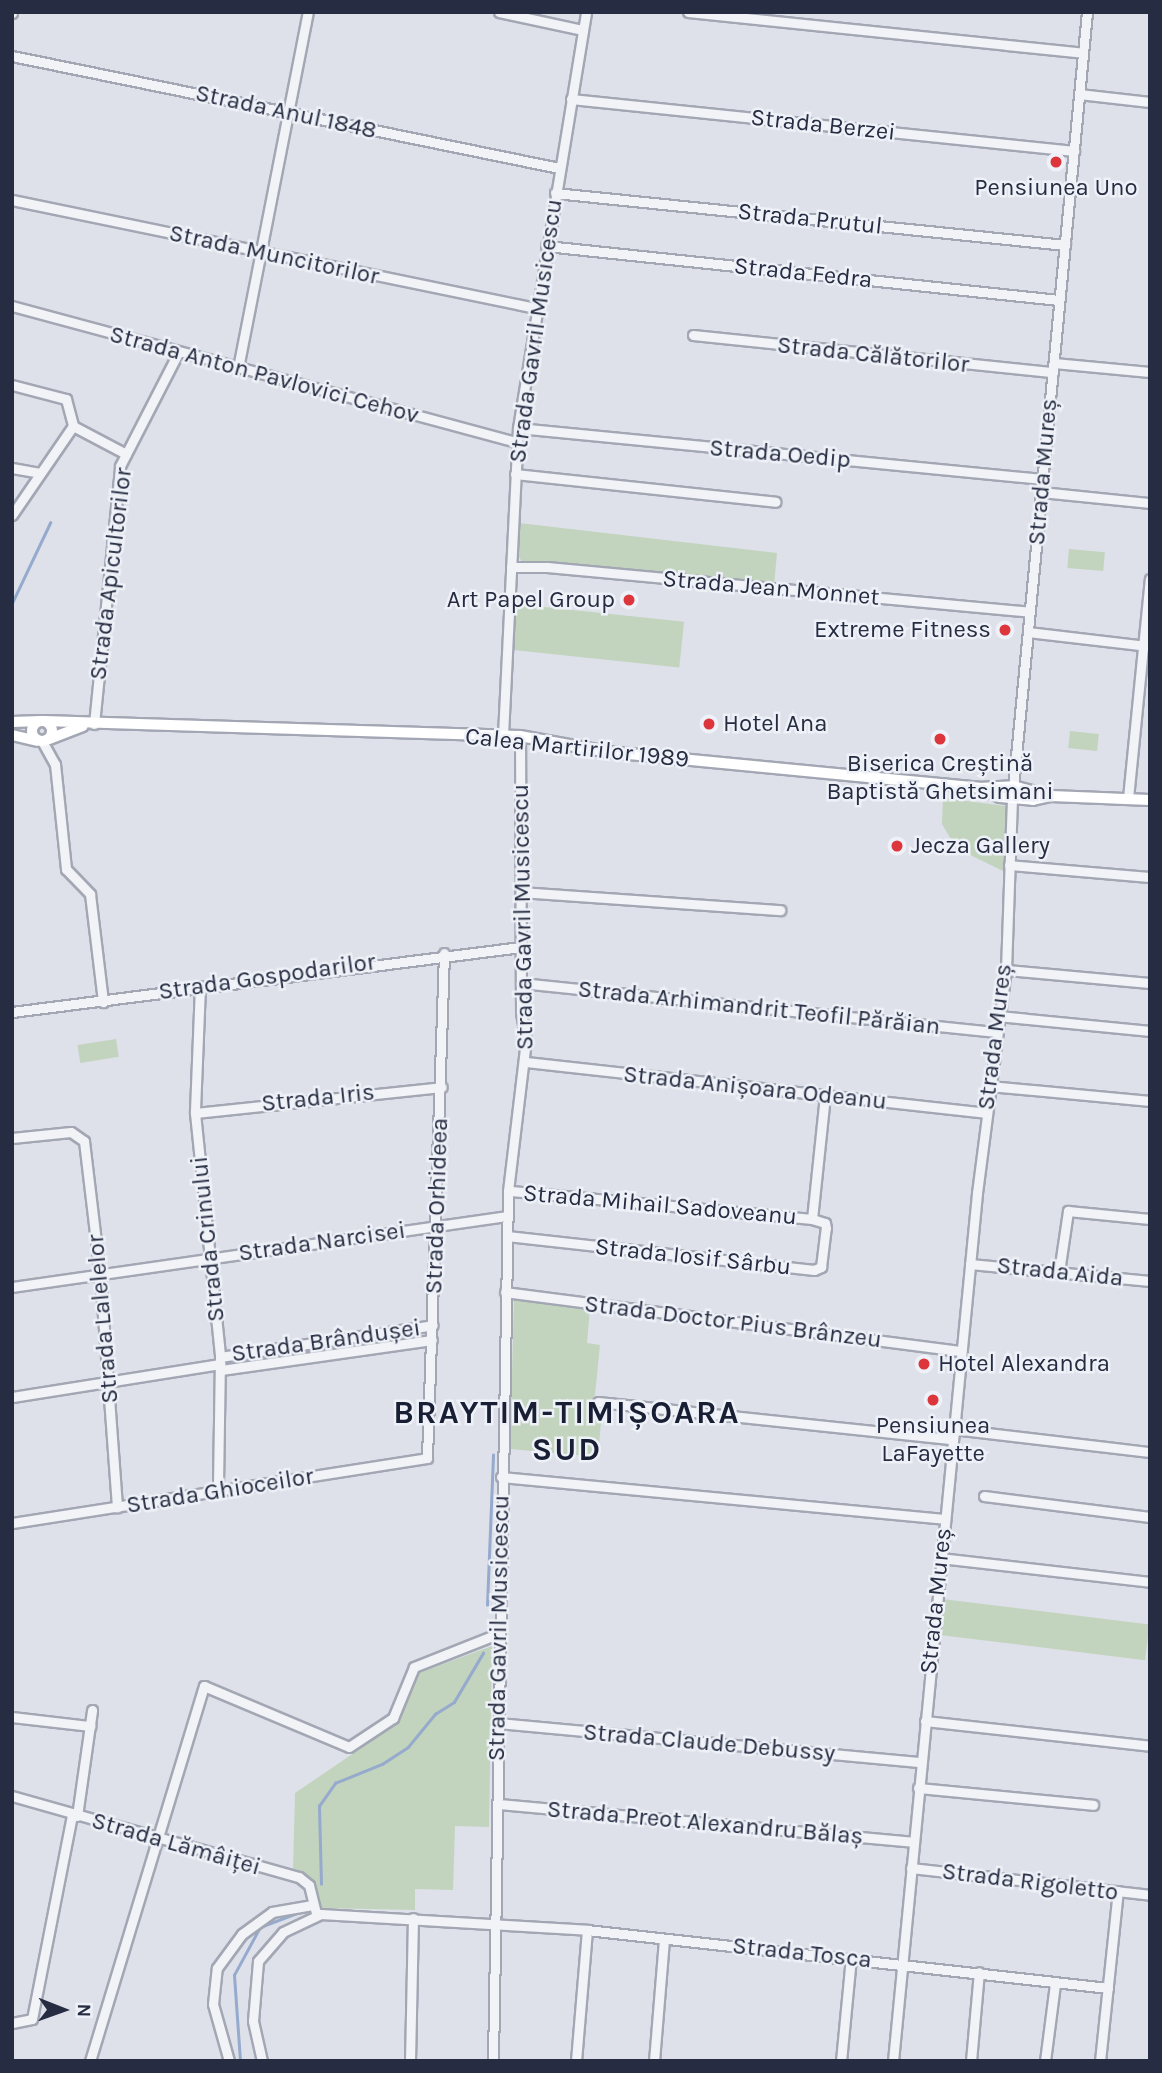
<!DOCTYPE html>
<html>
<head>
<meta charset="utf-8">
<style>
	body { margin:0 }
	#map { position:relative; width:1162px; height:2073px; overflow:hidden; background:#dee1e9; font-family:Karla,sans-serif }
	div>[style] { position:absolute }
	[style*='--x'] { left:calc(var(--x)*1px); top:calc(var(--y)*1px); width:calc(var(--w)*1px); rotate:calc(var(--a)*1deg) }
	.green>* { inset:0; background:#c2d4be; transform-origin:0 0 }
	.stream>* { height:2.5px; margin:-1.25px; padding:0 1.25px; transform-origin:1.25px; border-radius:1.25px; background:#95aacd }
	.roads { filter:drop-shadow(2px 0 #a3a7b4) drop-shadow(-2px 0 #a3a7b4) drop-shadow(0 2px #a3a7b4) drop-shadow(0 -2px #a3a7b4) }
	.minor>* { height:9px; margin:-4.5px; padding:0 4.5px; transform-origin:4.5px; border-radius:4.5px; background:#f1f3f7 }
	.major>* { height:10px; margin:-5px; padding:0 5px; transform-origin:5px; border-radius:5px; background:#fff }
	.major>.ring { margin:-5px; padding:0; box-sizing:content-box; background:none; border:10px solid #fff; border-radius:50% }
	.dots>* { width:19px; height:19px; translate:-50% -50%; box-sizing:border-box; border:4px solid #eef1f7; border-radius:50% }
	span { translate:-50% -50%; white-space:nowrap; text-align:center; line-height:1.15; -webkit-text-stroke:5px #eef1f7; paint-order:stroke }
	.street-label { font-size:24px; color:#262d42 }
	.poi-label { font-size:24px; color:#262d42 }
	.right { translate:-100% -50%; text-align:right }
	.left { translate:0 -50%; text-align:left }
	.district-label { font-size:32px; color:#181e33; font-weight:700; letter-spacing:2px }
	.frame { position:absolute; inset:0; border:14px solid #262d42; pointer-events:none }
	.north { position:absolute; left:28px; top:1975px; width:70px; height:70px; -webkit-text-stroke:5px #eef1f7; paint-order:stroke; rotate:91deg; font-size:19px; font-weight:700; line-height:28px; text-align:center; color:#262d42 }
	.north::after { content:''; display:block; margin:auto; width:24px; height:32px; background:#262d42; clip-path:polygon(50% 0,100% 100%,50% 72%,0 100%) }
</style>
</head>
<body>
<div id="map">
	<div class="green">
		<i style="clip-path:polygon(519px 523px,777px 553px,774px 585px,522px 562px,517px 554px)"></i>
		<i style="left:1069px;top:549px;width:36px;height:19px;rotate:5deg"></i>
		<i style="left:516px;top:604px;width:169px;height:46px;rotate:6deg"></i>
		<i style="left:1070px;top:731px;width:29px;height:17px;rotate:6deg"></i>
		<i style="clip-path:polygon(943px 798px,1006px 806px,1010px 814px,1005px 872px,956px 848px,942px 824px)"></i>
		<i style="left:116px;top:1039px;width:18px;height:39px;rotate:81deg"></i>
		<i style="clip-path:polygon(514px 1299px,590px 1308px,587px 1343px,600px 1345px,595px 1395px,590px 1401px,592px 1408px,602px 1410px,598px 1457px,510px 1449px)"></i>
		<i style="left:942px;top:1599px;width:209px;height:36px;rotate:7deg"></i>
		<i style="clip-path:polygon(492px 1646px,489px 1827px,455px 1826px,453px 1890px,415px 1889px,415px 1910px,320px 1908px,312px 1880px,293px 1870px,295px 1793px,398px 1723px,416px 1674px)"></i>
	</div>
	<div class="stream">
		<i style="--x:12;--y:603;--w:89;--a:-64.6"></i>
		<i style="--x:487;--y:1605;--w:150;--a:-87.7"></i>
		<i style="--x:321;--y:1884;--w:78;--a:-91.5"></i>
		<i style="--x:319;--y:1806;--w:28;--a:-55"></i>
		<i style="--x:335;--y:1783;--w:51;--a:-22"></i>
		<i style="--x:382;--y:1764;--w:31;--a:-33"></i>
		<i style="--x:408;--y:1747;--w:43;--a:-50.7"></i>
		<i style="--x:435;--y:1714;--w:22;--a:-32"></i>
		<i style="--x:454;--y:1702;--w:57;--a:-59.4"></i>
		<i style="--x:240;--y:2061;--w:86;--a:-94"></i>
		<i style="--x:234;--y:1975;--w:55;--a:-61.6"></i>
		<i style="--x:260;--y:1927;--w:43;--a:-20.6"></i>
	</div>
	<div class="roads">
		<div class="minor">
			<i style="--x:499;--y:12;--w:86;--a:12.1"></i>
			<i style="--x:688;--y:12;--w:397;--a:5.9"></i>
			<i style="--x:12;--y:13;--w:1;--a:-90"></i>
			<i style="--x:12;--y:56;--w:558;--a:11.57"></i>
			<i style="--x:1079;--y:94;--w:71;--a:6.4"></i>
			<i style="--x:571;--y:99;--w:506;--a:5.9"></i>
			<i style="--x:555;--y:193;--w:513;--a:5.82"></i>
			<i style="--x:12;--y:200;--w:535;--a:11.65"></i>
			<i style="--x:546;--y:246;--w:516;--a:6.01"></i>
			<i style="--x:12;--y:306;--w:522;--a:15.1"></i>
			<i style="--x:693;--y:335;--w:362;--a:5.9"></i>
			<i style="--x:1054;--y:363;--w:96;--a:5.4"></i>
			<i style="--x:238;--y:368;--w:363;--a:-78.9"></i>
			<i style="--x:12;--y:385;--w:56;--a:14.5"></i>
			<i style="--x:66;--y:399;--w:28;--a:75"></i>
			<i style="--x:518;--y:428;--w:527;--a:5.55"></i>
			<i style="--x:12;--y:468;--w:28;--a:10"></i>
			<i style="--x:515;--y:474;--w:262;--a:6.1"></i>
			<i style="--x:1041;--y:492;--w:110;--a:5.8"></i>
			<i style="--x:12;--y:515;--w:108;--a:-55.6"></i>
			<i style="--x:73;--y:426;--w:60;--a:27.8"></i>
			<i style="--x:511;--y:567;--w:36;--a:0"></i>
			<i style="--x:547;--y:567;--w:485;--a:5.3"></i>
			<i style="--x:1028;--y:632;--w:121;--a:6.7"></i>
			<i style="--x:94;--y:724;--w:259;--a:-84.2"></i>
			<i style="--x:120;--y:466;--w:127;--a:-62.8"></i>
			<i style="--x:503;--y:735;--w:307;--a:-87.2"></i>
			<i style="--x:518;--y:428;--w:422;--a:-80.7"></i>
			<i style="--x:42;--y:741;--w:26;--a:61"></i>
			<i style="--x:55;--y:764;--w:106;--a:84"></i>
			<i style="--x:66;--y:869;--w:35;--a:46"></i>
			<i style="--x:90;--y:894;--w:109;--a:83.1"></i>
			<i style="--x:1128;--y:798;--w:220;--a:-84.3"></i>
			<i style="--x:1009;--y:865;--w:142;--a:4.9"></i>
			<i style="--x:521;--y:892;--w:260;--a:4"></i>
			<i style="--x:1006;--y:970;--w:145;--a:5.2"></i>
			<i style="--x:521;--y:983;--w:478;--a:5.9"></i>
			<i style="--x:200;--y:986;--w:127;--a:92.3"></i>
			<i style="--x:195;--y:1113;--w:245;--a:84.1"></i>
			<i style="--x:220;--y:1357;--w:134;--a:90.9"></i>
			<i style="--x:12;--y:1012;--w:513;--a:-7.28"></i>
			<i style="--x:998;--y:1016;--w:153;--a:5.6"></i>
			<i style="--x:526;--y:1062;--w:462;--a:6.3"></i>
			<i style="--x:989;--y:1086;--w:162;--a:5.3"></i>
			<i style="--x:195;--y:1113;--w:248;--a:-6"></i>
			<i style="--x:12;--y:1138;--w:59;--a:-5.8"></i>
			<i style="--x:71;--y:1132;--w:16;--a:35"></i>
			<i style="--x:84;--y:1141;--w:135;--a:83.2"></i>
			<i style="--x:100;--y:1275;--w:233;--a:85.8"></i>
			<i style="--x:812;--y:1219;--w:124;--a:-84"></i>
			<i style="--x:507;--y:1236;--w:309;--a:6.3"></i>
			<i style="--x:814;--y:1270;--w:8;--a:-23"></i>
			<i style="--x:821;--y:1267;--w:39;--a:-83"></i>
			<i style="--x:826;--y:1228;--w:5;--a:-101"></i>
			<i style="--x:825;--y:1223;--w:14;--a:-163"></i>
			<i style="--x:812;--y:1219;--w:305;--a:-174.7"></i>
			<i style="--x:970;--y:1264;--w:181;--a:5.4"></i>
			<i style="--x:1059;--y:1272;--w:62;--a:-81.6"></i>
			<i style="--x:1068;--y:1211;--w:82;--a:5.6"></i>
			<i style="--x:12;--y:1287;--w:500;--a:-8.16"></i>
			<i style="--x:505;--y:1292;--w:460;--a:7.4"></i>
			<i style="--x:220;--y:1357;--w:215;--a:-8.5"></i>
			<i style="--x:221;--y:1370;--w:213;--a:-8.1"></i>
			<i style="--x:12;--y:1397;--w:211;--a:-9"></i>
			<i style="--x:598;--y:1402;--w:356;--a:6"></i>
			<i style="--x:953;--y:1429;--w:198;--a:6.7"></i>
			<i style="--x:501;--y:1477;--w:445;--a:5.4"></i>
			<i style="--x:984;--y:1496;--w:167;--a:7.2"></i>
			<i style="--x:12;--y:1523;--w:420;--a:-8.9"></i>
			<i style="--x:427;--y:1458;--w:505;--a:-88.07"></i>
			<i style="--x:940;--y:1558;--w:211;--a:6.5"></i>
			<i style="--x:12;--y:1717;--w:79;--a:6.6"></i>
			<i style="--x:925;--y:1721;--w:226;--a:6.3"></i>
			<i style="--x:498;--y:1723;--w:425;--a:5.3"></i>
			<i style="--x:918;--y:1788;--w:176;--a:5.5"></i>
			<i style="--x:12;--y:1796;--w:298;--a:15.8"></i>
			<i style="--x:299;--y:1877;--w:13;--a:39"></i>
			<i style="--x:309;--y:1885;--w:30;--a:76"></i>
			<i style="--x:498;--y:1804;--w:417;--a:5.2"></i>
			<i style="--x:77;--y:1816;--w:107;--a:-81.9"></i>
			<i style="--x:911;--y:1868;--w:241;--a:6.4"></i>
			<i style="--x:12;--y:2023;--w:20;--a:-11"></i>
			<i style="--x:32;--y:2019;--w:208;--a:-78.9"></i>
			<i style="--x:90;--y:2061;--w:392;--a:-73.1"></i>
			<i style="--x:204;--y:1686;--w:157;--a:22.8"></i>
			<i style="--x:349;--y:1747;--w:53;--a:-33.4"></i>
			<i style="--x:393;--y:1718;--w:55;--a:-67.6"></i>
			<i style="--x:414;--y:1667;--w:92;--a:-21.6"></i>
			<i style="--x:229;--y:2061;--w:59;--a:-105.7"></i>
			<i style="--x:213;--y:2004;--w:36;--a:-84"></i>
			<i style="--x:217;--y:1968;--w:42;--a:-53.7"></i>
			<i style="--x:242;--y:1934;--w:37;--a:-36"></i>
			<i style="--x:272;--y:1912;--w:41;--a:-9.9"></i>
			<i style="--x:262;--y:2061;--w:41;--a:-102.7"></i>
			<i style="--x:253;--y:2021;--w:60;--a:-85.2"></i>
			<i style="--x:258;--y:1961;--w:38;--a:-49"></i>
			<i style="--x:283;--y:1932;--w:42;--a:-25.3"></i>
			<i style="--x:321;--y:1914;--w:266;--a:3.4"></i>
			<i style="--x:587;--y:1930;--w:524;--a:6.35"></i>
			<i style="--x:410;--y:2061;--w:143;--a:-88.8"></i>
			<i style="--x:493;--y:2061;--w:870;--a:-89.01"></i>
			<i style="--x:508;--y:1191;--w:151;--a:-83.2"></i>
			<i style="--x:526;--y:1041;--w:29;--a:-100"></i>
			<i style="--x:521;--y:1012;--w:276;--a:-90.2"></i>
			<i style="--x:576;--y:2061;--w:131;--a:-85.2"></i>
			<i style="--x:654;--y:2061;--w:122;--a:-85.3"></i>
			<i style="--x:841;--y:2061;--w:103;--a:-84.5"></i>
			<i style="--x:893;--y:2061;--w:872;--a:-84.47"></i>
			<i style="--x:977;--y:1193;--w:225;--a:-82.6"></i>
			<i style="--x:1006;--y:970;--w:172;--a:-88"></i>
			<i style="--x:1012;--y:798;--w:790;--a:-84.55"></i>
			<i style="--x:971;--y:2061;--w:89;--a:-84.9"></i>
			<i style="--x:1045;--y:2061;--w:78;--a:-82.6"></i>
			<i style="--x:1100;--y:2061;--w:171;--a:-84"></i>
		</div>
		<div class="major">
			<i class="ring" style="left:32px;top:721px;width:10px;height:10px"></i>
			<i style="--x:44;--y:721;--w:476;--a:1.8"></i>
			<i style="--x:520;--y:736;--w:89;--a:10.3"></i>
			<i style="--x:608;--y:752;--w:373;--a:5.5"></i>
			<i style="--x:979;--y:788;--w:34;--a:-3"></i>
			<i style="--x:1013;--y:786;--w:39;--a:15"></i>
			<i style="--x:1051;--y:796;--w:99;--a:2.3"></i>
			<i style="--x:12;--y:722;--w:29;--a:-2"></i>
			<i style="--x:12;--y:735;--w:26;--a:13"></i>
			<i style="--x:49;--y:739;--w:36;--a:-21"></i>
			<i style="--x:979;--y:788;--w:23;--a:23"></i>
			<i style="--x:1000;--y:797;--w:33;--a:5"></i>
			<i style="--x:1033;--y:800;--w:18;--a:-13"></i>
		</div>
	</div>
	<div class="dots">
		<i style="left:1056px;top:162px;background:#dc353c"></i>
		<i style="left:629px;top:600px;background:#dc353c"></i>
		<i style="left:1005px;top:630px;background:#dc353c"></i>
		<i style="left:709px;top:724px;background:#dc353c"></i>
		<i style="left:940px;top:739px;background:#dc353c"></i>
		<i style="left:897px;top:846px;background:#dc353c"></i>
		<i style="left:924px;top:1364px;background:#dc353c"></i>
		<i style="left:933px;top:1400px;background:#dc353c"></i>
	</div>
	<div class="street-label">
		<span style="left:286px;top:112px;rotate:12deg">Strada Anul 1848</span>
		<span style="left:823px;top:125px;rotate:6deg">Strada Berzei</span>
		<span style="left:810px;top:219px;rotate:6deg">Strada Prutul</span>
		<span style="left:274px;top:255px;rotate:12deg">Strada Muncitorilor</span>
		<span style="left:803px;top:273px;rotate:6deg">Strada Fedra</span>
		<span style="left:536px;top:331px;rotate:-82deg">Strada Gavril Musicescu</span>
		<span style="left:873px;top:355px;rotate:6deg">Strada Călătorilor</span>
		<span style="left:264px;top:375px;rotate:15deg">Strada Anton Pavlovici Cehov</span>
		<span style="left:780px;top:454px;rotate:5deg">Strada Oedip</span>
		<span style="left:1043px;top:472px;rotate:-85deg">Strada Mureș</span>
		<span style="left:111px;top:574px;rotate:-83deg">Strada Apicultorilor</span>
		<span style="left:771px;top:588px;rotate:5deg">Strada Jean Monnet</span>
		<span style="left:577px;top:748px;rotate:6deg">Calea Martirilor 1989</span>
		<span style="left:523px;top:917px;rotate:-91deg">Strada Gavril Musicescu</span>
		<span style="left:267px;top:977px;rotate:-8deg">Strada Gospodarilor</span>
		<span style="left:759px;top:1008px;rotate:6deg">Strada Arhimandrit Teofil Părăian</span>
		<span style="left:995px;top:1037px;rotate:-83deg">Strada Mureș</span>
		<span style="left:755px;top:1088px;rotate:6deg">Strada Anișoara Odeanu</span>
		<span style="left:318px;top:1098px;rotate:-6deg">Strada Iris</span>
		<span style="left:660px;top:1205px;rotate:5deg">Strada Mihail Sadoveanu</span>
		<span style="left:437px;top:1206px;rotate:-88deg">Strada Orhideea</span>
		<span style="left:208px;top:1239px;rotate:-96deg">Strada Crinului</span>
		<span style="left:322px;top:1242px;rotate:-8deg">Strada Narcisei</span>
		<span style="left:693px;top:1257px;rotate:6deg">Strada Iosif Sârbu</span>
		<span style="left:1060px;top:1272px;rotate:6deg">Strada Aida</span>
		<span style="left:103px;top:1319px;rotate:-95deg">Strada Lalelelor</span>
		<span style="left:733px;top:1322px;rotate:7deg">Strada Doctor Pius Brânzeu</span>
		<span style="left:326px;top:1341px;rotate:-8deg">Strada Brândușei</span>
		<span style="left:220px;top:1491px;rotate:-9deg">Strada Ghioceilor</span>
		<span style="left:936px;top:1601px;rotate:-84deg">Strada Mureș</span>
		<span style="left:499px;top:1628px;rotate:-89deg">Strada Gavril Musicescu</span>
		<span style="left:709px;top:1743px;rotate:5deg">Strada Claude Debussy</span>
		<span style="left:705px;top:1823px;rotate:5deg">Strada Preot Alexandru Bălaș</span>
		<span style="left:176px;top:1844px;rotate:16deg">Strada Lămâiței</span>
		<span style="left:1030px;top:1882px;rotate:7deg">Strada Rigoletto</span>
		<span style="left:802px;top:1953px;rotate:6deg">Strada Tosca</span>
	</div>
	<div class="poi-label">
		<span style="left:1056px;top:188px">Pensiunea Uno</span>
		<span class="right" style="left:615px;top:600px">Art Papel Group</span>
		<span class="right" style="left:991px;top:630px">Extreme Fitness</span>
		<span class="left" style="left:723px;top:724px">Hotel Ana</span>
		<span style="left:940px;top:778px">Biserica Creștină<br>Baptistă Ghetsimani</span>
		<span class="left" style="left:911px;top:846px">Jecza Gallery</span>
		<span class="left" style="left:938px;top:1364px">Hotel Alexandra</span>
		<span style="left:933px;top:1440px">Pensiunea<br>LaFayette</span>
	</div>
	<div class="district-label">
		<span style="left:567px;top:1432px">BRAYTIM-TIMIȘOARA<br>SUD</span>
	</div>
	<div class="frame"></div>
	<div class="north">N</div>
</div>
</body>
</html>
